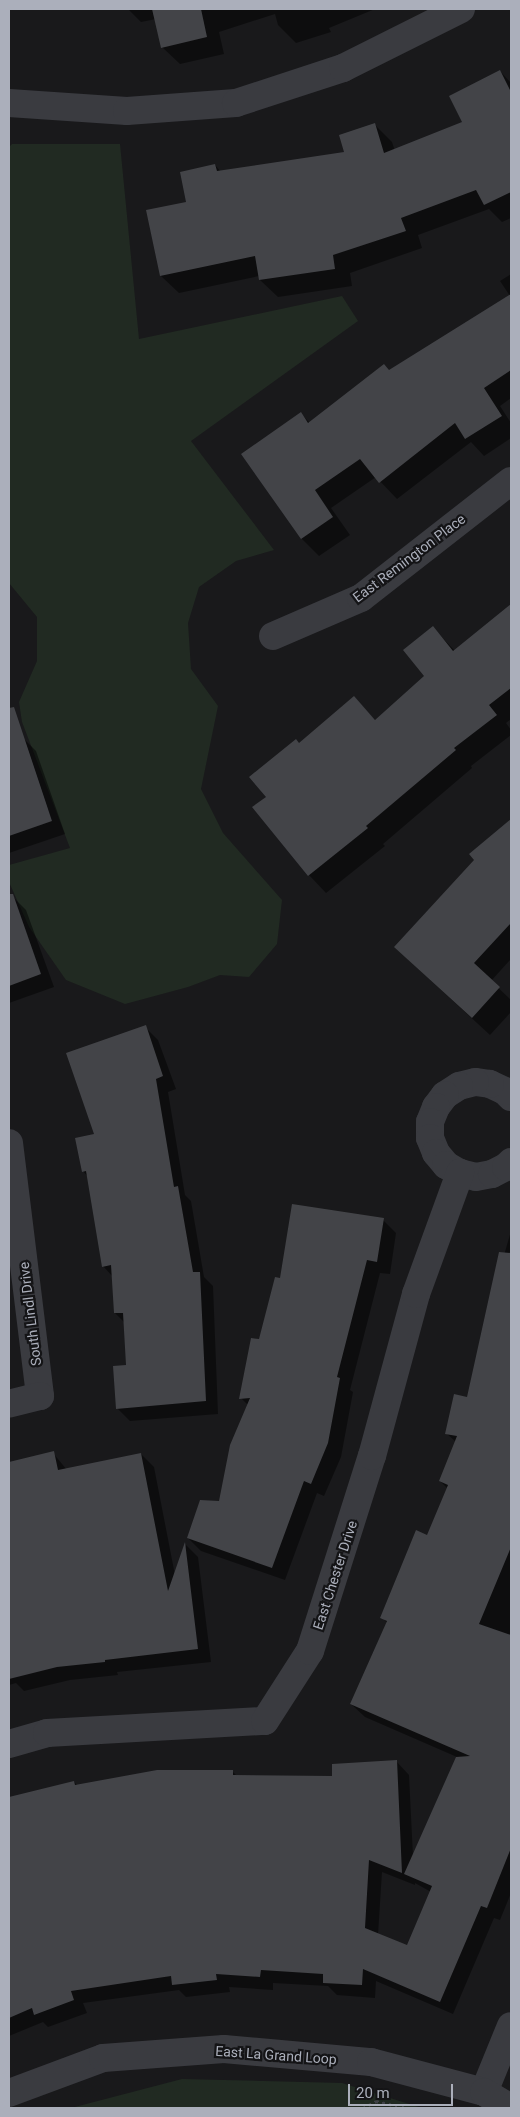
<!DOCTYPE html>
<html>
<head>
<meta charset="utf-8">
<style>
	body { margin:0 }
	#map { position:relative; width:520px; height:2117px; overflow:hidden; background:#19191b; font-family:Roboto,sans-serif }
	div>[style] { position:absolute }
	[style*='--x'] { left:calc(var(--x)*1px); top:calc(var(--y)*1px); width:calc(var(--w)*1px); rotate:calc(var(--a)*1deg) }
	.green>* { inset:0; background:#212a22 }
	.shadow>* { inset:0; background:#0007 }
	.building>* { inset:0; background:#434448 }
	.path>* { height:3px; margin-top:-1.5px; transform-origin:0; background:repeating-linear-gradient(90deg,#404247 0 2.5px,transparent 0 6.5px) }
	.minor>* { height:28px; margin:-14px; padding:0 14px; transform-origin:14px; border-radius:14px; background:#3a3b40 }
	span { translate:-50% -50%; white-space:nowrap; text-align:center; line-height:1.15; -webkit-text-stroke:4.5px #141416; paint-order:stroke }
	.street-label { font-size:14px; color:#abafbb }
	.frame { position:absolute; inset:0; border:10px solid #abafbb; pointer-events:none }
	.scale { position:absolute; left:348px; top:2084px; width:105px; height:22px; box-sizing:border-box; border:2px solid #abafbb; border-top:0; padding-left:6px; font-size:15px; line-height:18px; white-space:nowrap; color:#abafbb; -webkit-text-stroke:4px #141416; paint-order:stroke }
</style>
</head>
<body>
<div id="map">
	<div class="green">
		<i style="clip-path:polygon(12px 144px,120px 144px,139px 339px,342px 296px,358px 321px,191px 441px,274px 550px,236px 561px,199px 587px,188px 623px,191px 669px,218px 706px,201px 789px,223px 833px,282px 900px,277px 944px,249px 977px,220px 975px,188px 987px,125px 1004px,66px 980px,29px 927px,9px 882px,9px 865px,70px 848px,22px 722px,19px 702px,37px 661px,37px 617px,9px 583px,9px 147px)"></i>
		<i style="clip-path:polygon(182px 2079px,342px 2083px,422px 2108px,71px 2108px)"></i>
	</div>
	<div class="shadow">
		<i style="clip-path:polygon(128px 9px,375px 9px,329px 28px,331px 32px,296px 43px,278px 25px,275px 14px,219px 32px,224px 54px,180px 64px,162px 47px,156px 19px,141px 22px)"></i>
		<i style="clip-path:polygon(500px 71px,511px 83px,511px 218px,502px 222px,489px 209px,418px 235px,422px 248px,350px 273px,352px 286px,278px 297px,260px 280px,259px 276px,179px 293px,161px 276px,188px 203px,215px 165px,221px 172px,346px 153px,375px 125px,392px 142px,395px 151px,464px 123px)"></i>
		<i style="clip-path:polygon(511px 274px,511px 398px,500px 406px,511px 423px,511px 438px,484px 456px,471px 442px,397px 499px,376px 477px,331px 508px,350px 535px,319px 556px,302px 539px,243px 454px,301px 414px,310px 423px,510px 296px,500px 281px)"></i>
		<i style="clip-path:polygon(511px 606px,511px 719px,506px 723px,511px 730px,511px 735px,471px 766px,472px 768px,383px 844px,385px 846px,326px 893px,309px 875px,267px 797px,300px 744px,354px 698px,376px 721px,426px 676px,433px 628px,455px 651px)"></i>
		<i style="clip-path:polygon(23px 738px,36px 751px,65px 834px,9px 853px,9px 743px)"></i>
		<i style="clip-path:polygon(511px 820px,511px 959px,491px 981px,511px 1000px,511px 1012px,490px 1035px,413px 964px,476px 860px,471px 854px)"></i>
		<i style="clip-path:polygon(13px 897px,26px 910px,54px 987px,9px 1003px,9px 899px)"></i>
		<i style="clip-path:polygon(145px 1027px,158px 1040px,176px 1089px,168px 1092px,185px 1195px,191px 1201px,204px 1277px,213px 1286px,218px 1414px,130px 1421px,117px 1408px,127px 1366px,125px 1323px,115px 1313px,113px 1277px,103px 1266px,88px 1177px,83px 1171px,96px 1135px)"></i>
		<i style="clip-path:polygon(383px 1220px,396px 1233px,390px 1274px,380px 1273px,350px 1390px,353px 1392px,341px 1457px,324px 1496px,317px 1493px,285px 1580px,201px 1551px,188px 1538px,220px 1503px,248px 1405px,241px 1398px,281px 1279px)"></i>
		<i style="clip-path:polygon(evenodd,511px 1231px,511px 1893px,500px 1920px,494px 1918px,453px 2014px,376px 1981px,375px 1998px,337px 1995px,328px 1986px,273px 1983px,273px 1990px,229px 1987px,230px 1992px,186px 1997px,179px 1990px,83px 2003px,87px 2013px,48px 2027px,43px 2022px,9px 2036px,9px 1798px,74px 1782px,78px 1786px,232px 1771px,238px 1777px,334px 1777px,396px 1761px,409px 1775px,413px 1856px,457px 1757px,365px 1717px,351px 1704px,387px 1623px,382px 1617px,427px 1536px,448px 1489px,440px 1481px,456px 1442px,446px 1433px,468px 1398px,487px 1314px,511px 1231px,382px 1872px,415px 1885px,415px 1883px,431px 1892px,408px 1947px,378px 1935px,382px 1872px)"></i>
		<i style="clip-path:polygon(53px 1453px,67px 1470px,141px 1454px,154px 1467px,175px 1575px,186px 1545px,198px 1557px,211px 1662px,117px 1672px,118px 1675px,70px 1680px,24px 1691px,16px 1683px,9px 1685px,9px 1463px)"></i>
	</div>
	<div class="building">
		<i style="clip-path:polygon(152px 9px,201px 9px,207px 37px,161px 48px)"></i>
		<i style="clip-path:polygon(500px 70px,511px 92px,511px 192px,484px 205px,476px 190px,401px 218px,406px 231px,333px 255px,335px 269px,259px 280px,255px 256px,160px 276px,146px 210px,186px 202px,180px 172px,215px 164px,217px 171px,344px 152px,339px 135px,375px 123px,384px 153px,462px 122px,449px 96px)"></i>
		<i style="clip-path:polygon(511px 294px,511px 370px,484px 388px,502px 416px,465px 439px,455px 423px,379px 483px,360px 459px,315px 490px,333px 517px,301px 539px,241px 454px,301px 412px,308px 423px,384px 364px,389px 370px)"></i>
		<i style="clip-path:polygon(511px 604px,511px 688px,489px 705px,497px 715px,454px 748px,456px 750px,366px 826px,368px 828px,308px 876px,252px 807px,266px 797px,249px 777px,296px 739px,299px 743px,354px 696px,375px 720px,424px 676px,403px 650px,433px 626px,453px 651px)"></i>
		<i style="clip-path:polygon(14px 707px,52px 821px,9px 836px,9px 708px)"></i>
		<i style="clip-path:polygon(511px 819px,511px 923px,474px 963px,500px 987px,472px 1018px,394px 947px,474px 860px,469px 854px)"></i>
		<i style="clip-path:polygon(9px 894px,13px 894px,41px 974px,9px 986px)"></i>
		<i style="clip-path:polygon(146px 1025px,163px 1076px,156px 1079px,174px 1187px,178px 1186px,193px 1272px,200px 1272px,206px 1401px,116px 1409px,113px 1366px,126px 1365px,123px 1313px,114px 1313px,111px 1265px,102px 1267px,86px 1171px,82px 1172px,75px 1138px,94px 1134px,66px 1053px)"></i>
		<i style="clip-path:polygon(292px 1204px,384px 1218px,377px 1262px,367px 1260px,337px 1377px,340px 1378px,328px 1443px,311px 1484px,304px 1481px,272px 1568px,187px 1538px,200px 1500px,219px 1501px,230px 1445px,250px 1398px,239px 1399px,251px 1338px,259px 1339px,275px 1277px,280px 1278px)"></i>
		<i style="clip-path:polygon(499px 1252px,511px 1253px,511px 1547px,479px 1624px,511px 1635px,511px 1848px,487px 1908px,481px 1906px,440px 2002px,363px 1969px,362px 1985px,323px 1983px,323px 1974px,261px 1970px,260px 1977px,216px 1974px,217px 1980px,172px 1985px,171px 1976px,71px 1991px,74px 2000px,34px 2015px,32px 2008px,9px 2018px,9px 1797px,74px 1781px,75px 1785px,157px 1770px,233px 1770px,233px 1775px,332px 1776px,332px 1764px,397px 1760px,402px 1873px,369px 1860px,365px 1928px,407px 1945px,432px 1886px,404px 1874px,456px 1757px,470px 1756px,350px 1704px,387px 1621px,380px 1618px,416px 1530px,427px 1535px,448px 1485px,439px 1481px,457px 1436px,445px 1434px,454px 1394px,467px 1397px)"></i>
		<i style="clip-path:polygon(54px 1451px,58px 1470px,141px 1453px,168px 1591px,185px 1542px,198px 1649px,105px 1660px,105px 1662px,57px 1667px,9px 1679px,9px 1462px)"></i>
	</div>
	<div class="path">
		<i style="--x:363;--y:2108;--w:15;--a:-28"></i>
		<i style="--x:376;--y:2101;--w:32;--a:13"></i>
	</div>
	<div class="minor">
		<i style="--x:9;--y:103;--w:118;--a:3.9"></i>
		<i style="--x:127;--y:111;--w:109;--a:-4.2"></i>
		<i style="--x:236;--y:103;--w:113;--a:-18.1"></i>
		<i style="--x:343;--y:68;--w:132;--a:-26.6"></i>
		<i style="--x:273;--y:636;--w:96;--a:-23.4"></i>
		<i style="--x:361;--y:598;--w:190;--a:-38"></i>
		<i style="--x:511;--y:1097;--w:8;--a:-135"></i>
		<i style="--x:505;--y:1091;--w:17;--a:-155"></i>
		<i style="--x:490;--y:1084;--w:15;--a:-172"></i>
		<i style="--x:475;--y:1082;--w:16;--a:166"></i>
		<i style="--x:459;--y:1086;--w:17;--a:147"></i>
		<i style="--x:445;--y:1095;--w:15;--a:127"></i>
		<i style="--x:436;--y:1107;--w:16;--a:112"></i>
		<i style="--x:430;--y:1122;--w:16;--a:90"></i>
		<i style="--x:430;--y:1138;--w:16;--a:68"></i>
		<i style="--x:436;--y:1153;--w:16;--a:50"></i>
		<i style="--x:446;--y:1165;--w:16;--a:30"></i>
		<i style="--x:460;--y:1173;--w:16;--a:14"></i>
		<i style="--x:476;--y:1177;--w:16;--a:-11"></i>
		<i style="--x:492;--y:1174;--w:16;--a:-27"></i>
		<i style="--x:506;--y:1167;--w:7;--a:-45"></i>
		<i style="--x:9;--y:1143;--w:255;--a:83"></i>
		<i style="--x:40;--y:1396;--w:32;--a:166"></i>
		<i style="--x:9;--y:1744;--w:40;--a:-16"></i>
		<i style="--x:47;--y:1733;--w:218;--a:-3.2"></i>
		<i style="--x:265;--y:1721;--w:83;--a:-57.3"></i>
		<i style="--x:310;--y:1651;--w:205;--a:-72.4"></i>
		<i style="--x:372;--y:1456;--w:168;--a:-74.8"></i>
		<i style="--x:416;--y:1294;--w:129;--a:-70"></i>
		<i style="--x:484;--y:2092;--w:71;--a:-67.8"></i>
		<i style="--x:9;--y:2093;--w:100;--a:-20.4"></i>
		<i style="--x:103;--y:2058;--w:121;--a:-4.3"></i>
		<i style="--x:224;--y:2049;--w:148;--a:5.1"></i>
		<i style="--x:371;--y:2062;--w:117;--a:14.9"></i>
		<i style="--x:484;--y:2092;--w:31;--a:31"></i>
	</div>
	<div class="street-label">
		<span style="left:409px;top:558px;rotate:-37deg">East Remington Place</span>
		<span style="left:30px;top:1314px;rotate:-97deg">South Lindl Drive</span>
		<span style="left:335px;top:1575px;rotate:-72deg">East Chester Drive</span>
		<span style="left:276px;top:2055px;rotate:4deg">East La Grand Loop</span>
	</div>
	<div class="frame"></div>
	<div class="scale">20 m</div>
</div>
</body>
</html>
